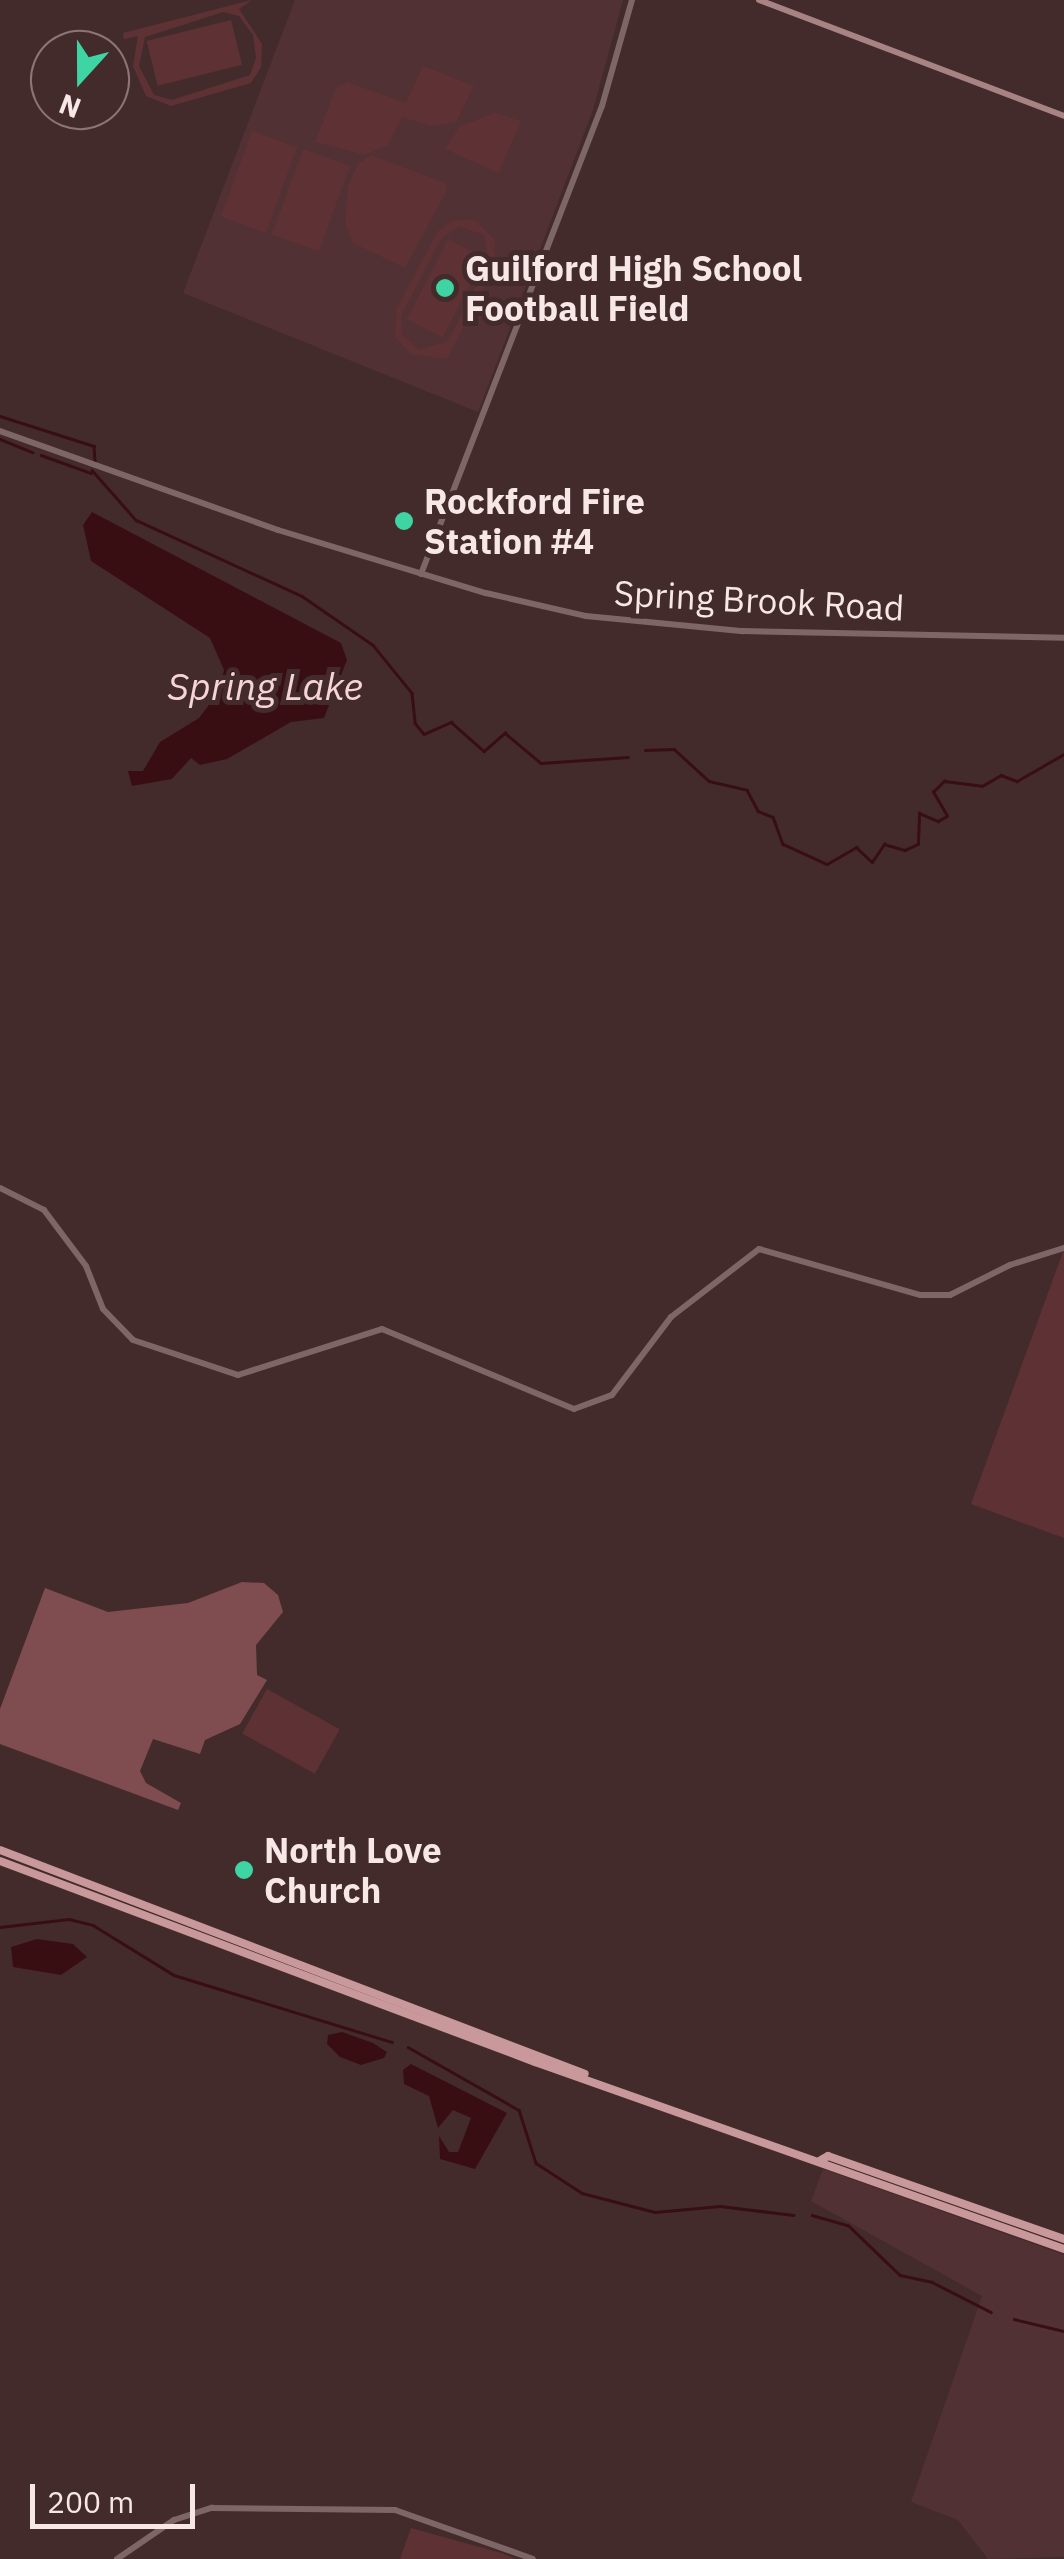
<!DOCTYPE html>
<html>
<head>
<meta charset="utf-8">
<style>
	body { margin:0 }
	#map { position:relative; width:1064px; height:2559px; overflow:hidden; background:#432b2c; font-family:"IBM Plex Sans",sans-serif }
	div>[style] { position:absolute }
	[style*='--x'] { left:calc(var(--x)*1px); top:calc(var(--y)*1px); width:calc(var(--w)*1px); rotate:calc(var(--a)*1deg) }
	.built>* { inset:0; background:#513133 }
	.green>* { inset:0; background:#5e3235; transform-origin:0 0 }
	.forest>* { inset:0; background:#7f4d50 }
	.water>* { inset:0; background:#390e13 }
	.stream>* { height:2.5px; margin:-1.25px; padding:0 1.25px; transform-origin:1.25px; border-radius:1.25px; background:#390e13 }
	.tertiary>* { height:6px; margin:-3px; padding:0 3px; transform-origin:3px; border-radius:3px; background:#7e6667 }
	.secondary>* { height:6px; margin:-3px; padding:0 3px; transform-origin:3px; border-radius:3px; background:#a88384 }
	.primary>* { height:8px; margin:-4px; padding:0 4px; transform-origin:4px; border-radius:4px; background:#c8989a }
	.dots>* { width:28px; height:28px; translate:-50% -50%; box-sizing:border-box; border:5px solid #432b2c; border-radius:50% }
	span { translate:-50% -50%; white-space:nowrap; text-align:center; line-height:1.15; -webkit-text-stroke:10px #432b2c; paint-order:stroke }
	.poi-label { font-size:35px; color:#f7e7e7; font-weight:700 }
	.left { translate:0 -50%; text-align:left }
	.street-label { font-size:35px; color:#f7e7e7 }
	.water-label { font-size:38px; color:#f7d5d5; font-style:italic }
	.north { position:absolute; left:30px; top:30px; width:100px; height:100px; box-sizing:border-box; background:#432b2c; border:2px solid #8b7677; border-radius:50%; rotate:201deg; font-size:28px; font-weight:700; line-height:40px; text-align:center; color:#f7e7e7 }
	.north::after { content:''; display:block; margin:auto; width:35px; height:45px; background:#3ed4a3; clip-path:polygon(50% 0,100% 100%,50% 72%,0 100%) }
	.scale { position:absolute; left:30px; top:2484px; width:165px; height:45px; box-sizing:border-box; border:5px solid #f7e7e7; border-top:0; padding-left:12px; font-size:30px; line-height:35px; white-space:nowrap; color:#f7e7e7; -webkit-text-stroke:8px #432b2c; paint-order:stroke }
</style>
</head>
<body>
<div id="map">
	<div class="built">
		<i style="clip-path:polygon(295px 0,623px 0,593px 110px,478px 412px,183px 293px)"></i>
		<i style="clip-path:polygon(823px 2169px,1064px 2255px,1064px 2557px,988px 2559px,958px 2520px,911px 2502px,982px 2296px,811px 2201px)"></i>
	</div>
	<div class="green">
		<i style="clip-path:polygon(evenodd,252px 0,239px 9px,262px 44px,261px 67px,251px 83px,171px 106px,146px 96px,133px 66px,138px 36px,124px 39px,123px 33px,252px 0,223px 12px,239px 16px,253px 35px,256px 58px,250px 75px,172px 100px,154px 95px,139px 66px,145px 37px,223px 12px)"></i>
		<i style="left:231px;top:20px;width:46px;height:87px;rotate:76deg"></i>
		<i style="clip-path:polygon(423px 66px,474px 86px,456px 122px,431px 126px,402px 117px,388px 145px,365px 155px,315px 142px,336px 88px,347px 82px,406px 103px)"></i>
		<i style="clip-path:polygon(495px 113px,521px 121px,499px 173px,445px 149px,460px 126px)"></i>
		<i style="left:252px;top:131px;width:48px;height:91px;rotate:20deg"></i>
		<i style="left:303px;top:149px;width:50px;height:91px;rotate:20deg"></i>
		<i style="clip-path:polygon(371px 155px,445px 183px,447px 190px,405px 268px,353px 243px,345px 222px,348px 186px,358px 164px)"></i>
		<i style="clip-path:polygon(evenodd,475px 220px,495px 240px,494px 268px,447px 359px,411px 354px,395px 337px,397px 308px,438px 231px,452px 221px,475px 220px,459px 226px,484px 235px,489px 261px,448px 341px,419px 350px,402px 334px,401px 316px,441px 239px,459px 226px)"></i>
		<i style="left:448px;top:239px;width:40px;height:90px;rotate:27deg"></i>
		<i style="clip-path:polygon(1063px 1252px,1064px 1252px,1064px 1538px,971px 1504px)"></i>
		<i style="left:267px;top:1689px;width:83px;height:51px;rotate:29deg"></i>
		<i style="clip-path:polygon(411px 2528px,501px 2553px,516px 2559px,400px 2559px)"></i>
	</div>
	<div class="forest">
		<i style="clip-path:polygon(242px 1582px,264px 1583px,278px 1595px,283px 1612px,256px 1645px,257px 1675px,267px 1680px,240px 1724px,205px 1740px,200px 1754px,153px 1739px,140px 1771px,146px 1783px,181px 1803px,178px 1810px,0 1744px,0 1709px,45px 1588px,108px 1612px,188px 1603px)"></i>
	</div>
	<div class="water">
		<i style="clip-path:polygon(92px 512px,341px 643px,347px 660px,324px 718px,291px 722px,227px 759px,200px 765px,191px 758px,172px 779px,132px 786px,128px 771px,143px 771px,160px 742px,199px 718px,218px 693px,224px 670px,210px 638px,91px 561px,83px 525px)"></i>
		<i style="clip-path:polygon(37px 1939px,73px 1944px,87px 1957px,61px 1975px,13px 1967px,11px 1947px)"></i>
		<i style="clip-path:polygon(342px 2032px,373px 2043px,387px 2052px,384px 2058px,361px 2065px,340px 2057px,327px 2044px,328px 2035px)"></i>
		<i style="clip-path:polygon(411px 2064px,507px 2113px,475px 2169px,440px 2159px,439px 2136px,449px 2152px,458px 2152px,471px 2118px,453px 2110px,438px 2128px,429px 2096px,404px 2084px,403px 2070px)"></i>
	</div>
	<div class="stream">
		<i style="--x:0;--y:416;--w:99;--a:17.7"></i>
		<i style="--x:94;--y:446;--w:15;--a:86"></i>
		<i style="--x:0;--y:439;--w:35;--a:22"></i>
		<i style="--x:41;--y:455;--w:53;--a:19.8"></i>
		<i style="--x:92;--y:470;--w:67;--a:48.7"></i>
		<i style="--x:136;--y:520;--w:183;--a:24.6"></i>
		<i style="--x:302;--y:596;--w:86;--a:34.6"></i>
		<i style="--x:373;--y:645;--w:62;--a:50.9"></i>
		<i style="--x:412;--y:693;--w:30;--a:84"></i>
		<i style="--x:415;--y:723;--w:14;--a:51"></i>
		<i style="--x:424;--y:734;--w:30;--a:-24"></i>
		<i style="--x:451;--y:722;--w:44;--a:41.3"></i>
		<i style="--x:484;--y:751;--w:28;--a:-41"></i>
		<i style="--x:505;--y:733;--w:47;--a:39.8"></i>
		<i style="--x:541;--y:763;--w:87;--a:-3.9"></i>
		<i style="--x:645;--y:750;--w:29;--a:-2"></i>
		<i style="--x:674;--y:749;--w:47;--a:42.4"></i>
		<i style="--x:709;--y:781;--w:39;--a:13"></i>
		<i style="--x:747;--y:790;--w:24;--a:62"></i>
		<i style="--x:758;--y:811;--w:16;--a:22"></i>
		<i style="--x:773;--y:817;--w:29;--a:70"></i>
		<i style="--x:783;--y:844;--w:48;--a:24.4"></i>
		<i style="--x:827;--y:864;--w:34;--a:-30"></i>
		<i style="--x:856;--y:847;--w:22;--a:43"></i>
		<i style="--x:872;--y:862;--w:22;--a:-56"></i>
		<i style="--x:884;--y:844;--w:22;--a:16"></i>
		<i style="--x:905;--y:850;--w:14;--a:-25"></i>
		<i style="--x:918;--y:844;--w:31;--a:-88"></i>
		<i style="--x:919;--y:813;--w:21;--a:23"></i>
		<i style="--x:938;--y:821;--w:10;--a:-29"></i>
		<i style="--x:947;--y:816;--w:28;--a:-120"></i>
		<i style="--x:933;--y:792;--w:16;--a:-45"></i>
		<i style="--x:944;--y:781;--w:38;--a:7"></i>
		<i style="--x:982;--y:786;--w:22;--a:-30"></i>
		<i style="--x:1001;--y:775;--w:17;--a:21"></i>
		<i style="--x:1017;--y:781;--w:54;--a:-29.9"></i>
		<i style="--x:0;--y:1927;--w:69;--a:-6.6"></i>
		<i style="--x:69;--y:1919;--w:25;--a:14"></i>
		<i style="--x:93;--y:1925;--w:95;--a:31.7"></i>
		<i style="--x:174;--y:1975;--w:228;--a:17.1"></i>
		<i style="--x:408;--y:2047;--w:128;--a:29.6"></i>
		<i style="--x:519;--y:2110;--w:56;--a:72.2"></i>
		<i style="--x:536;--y:2163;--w:55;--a:33.1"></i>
		<i style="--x:582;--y:2193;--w:75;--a:14.6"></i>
		<i style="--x:655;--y:2212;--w:65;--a:-5.3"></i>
		<i style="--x:720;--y:2206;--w:74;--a:7"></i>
		<i style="--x:812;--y:2215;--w:37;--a:16"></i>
		<i style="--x:848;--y:2225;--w:72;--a:43.9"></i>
		<i style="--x:900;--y:2275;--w:33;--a:12"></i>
		<i style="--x:932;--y:2282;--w:66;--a:27"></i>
		<i style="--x:1014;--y:2319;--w:51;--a:13.5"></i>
	</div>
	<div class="tertiary">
		<i style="--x:0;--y:431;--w:295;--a:19.6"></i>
		<i style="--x:278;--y:530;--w:217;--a:16.9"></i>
		<i style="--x:486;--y:593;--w:103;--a:13"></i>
		<i style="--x:586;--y:616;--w:158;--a:5.5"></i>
		<i style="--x:743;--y:631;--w:321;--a:1.2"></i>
		<i style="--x:421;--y:574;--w:502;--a:-68.86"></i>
		<i style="--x:602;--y:106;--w:110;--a:-74.2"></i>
		<i style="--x:0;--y:1188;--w:49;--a:26.6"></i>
		<i style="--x:44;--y:1210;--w:70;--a:53.1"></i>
		<i style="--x:86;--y:1266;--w:46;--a:68.4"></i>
		<i style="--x:103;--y:1309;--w:43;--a:45.9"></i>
		<i style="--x:133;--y:1340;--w:111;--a:18.4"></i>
		<i style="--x:238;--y:1375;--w:151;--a:-17.7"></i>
		<i style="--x:382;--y:1329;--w:208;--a:22.6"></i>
		<i style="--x:574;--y:1409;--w:40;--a:-20.2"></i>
		<i style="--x:612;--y:1395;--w:98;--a:-52.9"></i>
		<i style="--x:671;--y:1317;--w:111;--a:-37.7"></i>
		<i style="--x:759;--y:1249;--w:168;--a:15.9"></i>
		<i style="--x:921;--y:1295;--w:29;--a:0"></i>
		<i style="--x:950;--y:1295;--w:67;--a:-26.6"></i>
		<i style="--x:1010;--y:1265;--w:57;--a:-17.5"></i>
		<i style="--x:117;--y:2559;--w:69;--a:-34.4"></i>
		<i style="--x:174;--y:2520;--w:40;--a:-18"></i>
		<i style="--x:212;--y:2508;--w:183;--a:0.6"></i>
		<i style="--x:395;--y:2510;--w:146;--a:19.5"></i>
	</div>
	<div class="secondary">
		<i style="--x:759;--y:0;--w:326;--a:20.8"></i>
	</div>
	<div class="primary">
		<i style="--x:0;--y:1850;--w:626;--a:20.95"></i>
		<i style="--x:0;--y:1861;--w:572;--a:20.59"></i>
		<i style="--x:535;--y:2062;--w:561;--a:19.47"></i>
		<i style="--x:821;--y:2160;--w:8;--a:-30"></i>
		<i style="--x:828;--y:2156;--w:250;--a:19.4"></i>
	</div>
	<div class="dots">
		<i style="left:445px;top:288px;background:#3ed4a3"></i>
		<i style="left:404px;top:521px;background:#3ed4a3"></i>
		<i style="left:244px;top:1870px;background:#3ed4a3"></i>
	</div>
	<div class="poi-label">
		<span class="left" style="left:465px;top:288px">Guilford High School<br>Football Field</span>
		<span class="left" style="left:424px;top:521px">Rockford Fire<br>Station #4</span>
		<span class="left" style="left:264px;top:1870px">North Love<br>Church</span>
	</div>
	<div class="street-label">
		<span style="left:759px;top:600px;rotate:3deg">Spring Brook Road</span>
	</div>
	<div class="water-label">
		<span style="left:265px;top:686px">Spring Lake</span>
	</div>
	<div class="north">N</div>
	<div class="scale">200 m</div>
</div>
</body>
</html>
